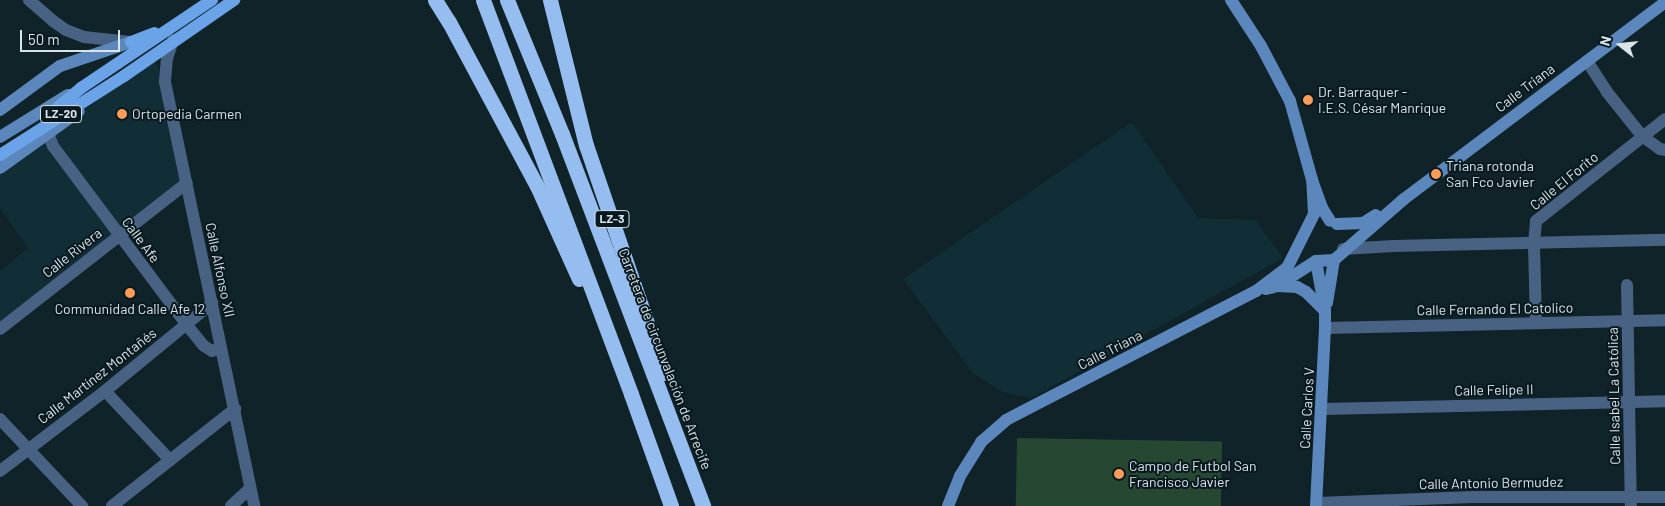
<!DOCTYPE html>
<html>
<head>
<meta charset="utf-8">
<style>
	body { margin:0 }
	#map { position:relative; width:1665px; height:506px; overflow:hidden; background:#102328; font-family:Barlow,sans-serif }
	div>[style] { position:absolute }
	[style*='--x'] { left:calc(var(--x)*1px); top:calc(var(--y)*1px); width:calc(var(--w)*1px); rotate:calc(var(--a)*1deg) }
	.built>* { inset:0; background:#112d36 }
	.green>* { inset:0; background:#264832; transform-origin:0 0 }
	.street>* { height:12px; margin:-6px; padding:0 6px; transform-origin:6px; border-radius:6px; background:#476283 }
	.secondary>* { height:12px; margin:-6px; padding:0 6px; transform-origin:6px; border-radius:6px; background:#5b87bc }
	.primary>* { height:12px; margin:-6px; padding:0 6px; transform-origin:6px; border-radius:6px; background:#6ba3e9 }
	.highway>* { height:15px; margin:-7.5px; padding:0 7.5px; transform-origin:7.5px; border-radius:7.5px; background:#95bdef }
	.dots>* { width:14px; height:14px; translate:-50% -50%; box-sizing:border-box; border:2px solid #07191f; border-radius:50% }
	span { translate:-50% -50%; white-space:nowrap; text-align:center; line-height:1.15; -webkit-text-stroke:4px #07191f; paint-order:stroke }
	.shield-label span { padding:1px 4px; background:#07191f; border:1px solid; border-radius:4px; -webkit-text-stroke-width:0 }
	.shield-label { font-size:12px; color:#d9e4e8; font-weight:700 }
	.street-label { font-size:14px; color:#d9e4e8 }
	.poi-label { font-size:14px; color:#d9e4e8 }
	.left { translate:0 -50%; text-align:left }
	.north { position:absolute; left:1595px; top:20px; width:50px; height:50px; -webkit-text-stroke:4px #07191f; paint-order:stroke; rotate:286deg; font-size:14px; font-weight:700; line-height:20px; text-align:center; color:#d9e4e8 }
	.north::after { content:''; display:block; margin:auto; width:18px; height:22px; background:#d9e4e8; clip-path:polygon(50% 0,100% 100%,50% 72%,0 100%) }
	.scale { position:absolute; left:20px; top:30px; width:100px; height:22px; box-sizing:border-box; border:2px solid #d9e4e8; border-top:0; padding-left:6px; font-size:15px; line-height:18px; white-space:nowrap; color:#d9e4e8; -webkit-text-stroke:4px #07191f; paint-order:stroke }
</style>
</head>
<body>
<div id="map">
	<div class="built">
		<i style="clip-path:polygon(154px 58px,162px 78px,181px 183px,0 325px,0 272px,28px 248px,0 208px,0 173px)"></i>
		<i style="clip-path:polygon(1132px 122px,1198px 218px,1255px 220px,1283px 258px,1031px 398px,1004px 393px,973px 373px,903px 279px)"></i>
	</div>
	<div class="green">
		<i style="left:1017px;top:438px;width:205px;height:68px;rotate:1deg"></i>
	</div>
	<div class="street">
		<i style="--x:29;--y:0;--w:32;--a:41"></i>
		<i style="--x:53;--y:21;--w:16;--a:35"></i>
		<i style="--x:66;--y:30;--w:19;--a:21"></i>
		<i style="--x:84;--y:37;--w:47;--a:6.1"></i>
		<i style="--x:173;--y:40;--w:19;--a:108"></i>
		<i style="--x:167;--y:58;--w:24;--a:95"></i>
		<i style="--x:165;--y:82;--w:433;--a:78.1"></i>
		<i style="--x:1587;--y:61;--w:37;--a:57"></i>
		<i style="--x:1607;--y:92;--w:56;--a:51.5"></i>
		<i style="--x:1642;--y:136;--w:22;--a:36"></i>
		<i style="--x:1660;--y:149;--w:5;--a:11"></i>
		<i style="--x:48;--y:133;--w:14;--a:69"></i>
		<i style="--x:53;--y:146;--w:222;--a:53.2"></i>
		<i style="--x:186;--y:324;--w:28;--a:51"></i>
		<i style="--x:204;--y:346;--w:9;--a:32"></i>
		<i style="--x:212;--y:351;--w:9;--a:-18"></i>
		<i style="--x:1343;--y:249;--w:50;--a:-3.4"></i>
		<i style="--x:1393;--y:246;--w:272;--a:-1.3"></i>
		<i style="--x:1627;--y:285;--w:221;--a:89"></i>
		<i style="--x:1536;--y:322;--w:78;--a:-91.5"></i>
		<i style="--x:1534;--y:244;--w:23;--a:-85"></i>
		<i style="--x:1536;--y:221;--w:164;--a:-38.3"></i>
		<i style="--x:1325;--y:328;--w:340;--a:-1.3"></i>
		<i style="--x:0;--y:329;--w:237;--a:-38"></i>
		<i style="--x:105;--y:391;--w:95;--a:46.7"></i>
		<i style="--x:1323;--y:409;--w:342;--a:-1.3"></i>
		<i style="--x:0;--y:419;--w:120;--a:46.7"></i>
		<i style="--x:0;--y:471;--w:132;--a:-37.3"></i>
		<i style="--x:105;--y:391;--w:139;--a:-39.4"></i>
		<i style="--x:1317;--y:503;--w:156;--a:-2.2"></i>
		<i style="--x:1473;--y:497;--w:192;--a:0"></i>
		<i style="--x:112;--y:506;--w:157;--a:-38.3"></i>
		<i style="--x:231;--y:506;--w:26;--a:-43"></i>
	</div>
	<div class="secondary">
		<i style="--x:1231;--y:0;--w:55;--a:56.9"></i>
		<i style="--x:1261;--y:46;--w:62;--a:62.2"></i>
		<i style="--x:1290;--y:101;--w:82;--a:74.4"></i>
		<i style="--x:1312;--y:180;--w:30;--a:70"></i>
		<i style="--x:1322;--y:208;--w:15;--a:58"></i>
		<i style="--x:0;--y:110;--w:74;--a:-36.3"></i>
		<i style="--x:60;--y:66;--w:75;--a:-18.7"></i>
		<i style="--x:0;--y:137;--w:80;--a:-31.7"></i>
		<i style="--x:0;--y:168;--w:97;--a:-35.8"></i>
		<i style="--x:1337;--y:224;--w:26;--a:-2"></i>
		<i style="--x:1363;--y:223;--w:15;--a:-32"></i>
		<i style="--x:1316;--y:261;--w:51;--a:79.8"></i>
		<i style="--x:1325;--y:311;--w:17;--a:90"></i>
		<i style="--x:1325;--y:328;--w:178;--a:92.9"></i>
		<i style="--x:1277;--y:286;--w:20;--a:3"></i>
		<i style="--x:1297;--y:287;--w:10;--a:29"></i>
		<i style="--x:1306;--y:292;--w:27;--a:45"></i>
		<i style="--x:1266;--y:289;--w:11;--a:-15"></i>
		<i style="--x:1277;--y:286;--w:46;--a:-32.7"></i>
		<i style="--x:1316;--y:261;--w:18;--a:-3"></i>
		<i style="--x:1334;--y:260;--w:93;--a:-41.1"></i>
		<i style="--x:1404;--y:199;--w:327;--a:-37"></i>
		<i style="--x:1327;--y:303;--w:44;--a:-80.8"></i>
		<i style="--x:948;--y:506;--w:32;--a:-68"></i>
		<i style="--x:960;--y:476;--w:40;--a:-58"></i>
		<i style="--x:981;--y:442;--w:33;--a:-41"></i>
		<i style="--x:1006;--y:420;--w:281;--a:-27.3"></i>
		<i style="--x:1256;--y:291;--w:39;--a:-37"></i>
		<i style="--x:1287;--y:268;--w:60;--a:-63.4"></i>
		<i style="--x:1314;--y:214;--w:34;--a:-93"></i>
	</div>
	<div class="primary">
		<i style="--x:131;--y:42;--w:25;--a:-21"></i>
		<i style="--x:56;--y:109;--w:33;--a:-40"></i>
		<i style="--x:81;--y:88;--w:158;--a:-33.9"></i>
		<i style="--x:0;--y:155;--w:147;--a:-32.5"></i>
		<i style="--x:124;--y:76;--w:134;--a:-34.6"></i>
	</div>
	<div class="highway">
		<i style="--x:435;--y:0;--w:26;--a:58"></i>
		<i style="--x:449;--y:22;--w:186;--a:61.8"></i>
		<i style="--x:537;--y:186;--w:102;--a:65.7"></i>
		<i style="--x:483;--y:0;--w:421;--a:69.4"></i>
		<i style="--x:631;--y:394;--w:119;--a:70.3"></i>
		<i style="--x:507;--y:0;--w:145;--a:67.7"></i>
		<i style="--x:562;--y:134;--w:398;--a:69.2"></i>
		<i style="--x:550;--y:0;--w:149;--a:76.1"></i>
		<i style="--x:586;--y:145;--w:241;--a:71.1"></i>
	</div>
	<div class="dots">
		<i style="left:1308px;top:100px;background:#fd9c56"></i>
		<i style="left:122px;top:114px;background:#fd9c56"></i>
		<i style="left:1436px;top:174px;background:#fd9c56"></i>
		<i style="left:130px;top:293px;background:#fd9c56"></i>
		<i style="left:1119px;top:474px;background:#fd9c56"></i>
	</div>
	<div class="shield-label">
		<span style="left:61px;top:114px">LZ-20</span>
		<span style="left:612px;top:219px">LZ-3</span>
	</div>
	<div class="street-label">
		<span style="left:1525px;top:88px;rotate:-37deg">Calle Triana</span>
		<span style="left:1564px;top:181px;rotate:-39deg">Calle El Forito</span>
		<span style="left:141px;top:240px;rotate:53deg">Calle Afe</span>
		<span style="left:72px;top:253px;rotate:-38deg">Calle Rivera</span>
		<span style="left:220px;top:270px;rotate:78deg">Calle Alfonso XII</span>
		<span style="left:1495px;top:309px;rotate:-1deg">Calle Fernando El Catolico</span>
		<span style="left:1110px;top:350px;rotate:-27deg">Calle Triana</span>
		<span style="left:665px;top:359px;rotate:69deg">Carretera de circunvalación de Arrecife</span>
		<span style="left:97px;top:376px;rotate:-38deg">Calle Martínez Montañés</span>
		<span style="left:1494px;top:390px;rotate:-1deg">Calle Felipe II</span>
		<span style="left:1614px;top:396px;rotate:-91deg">Calle Isabel La Católica</span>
		<span style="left:1307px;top:408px;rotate:-87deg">Calle Carlos V</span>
		<span style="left:1491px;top:483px;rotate:-1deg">Calle Antonio Bermudez</span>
	</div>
	<div class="poi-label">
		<span class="left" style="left:1318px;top:100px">Dr. Barraquer -<br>I.E.S. César Manrique</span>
		<span class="left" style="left:132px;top:114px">Ortopedia Carmen</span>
		<span class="left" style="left:1446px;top:174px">Triana rotonda<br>San Fco Javier</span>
		<span style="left:130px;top:309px">Communidad Calle Afe 12</span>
		<span class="left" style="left:1129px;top:474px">Campo de Futbol San<br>Francisco Javier</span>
	</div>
	<div class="north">N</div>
	<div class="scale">50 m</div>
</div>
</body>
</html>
